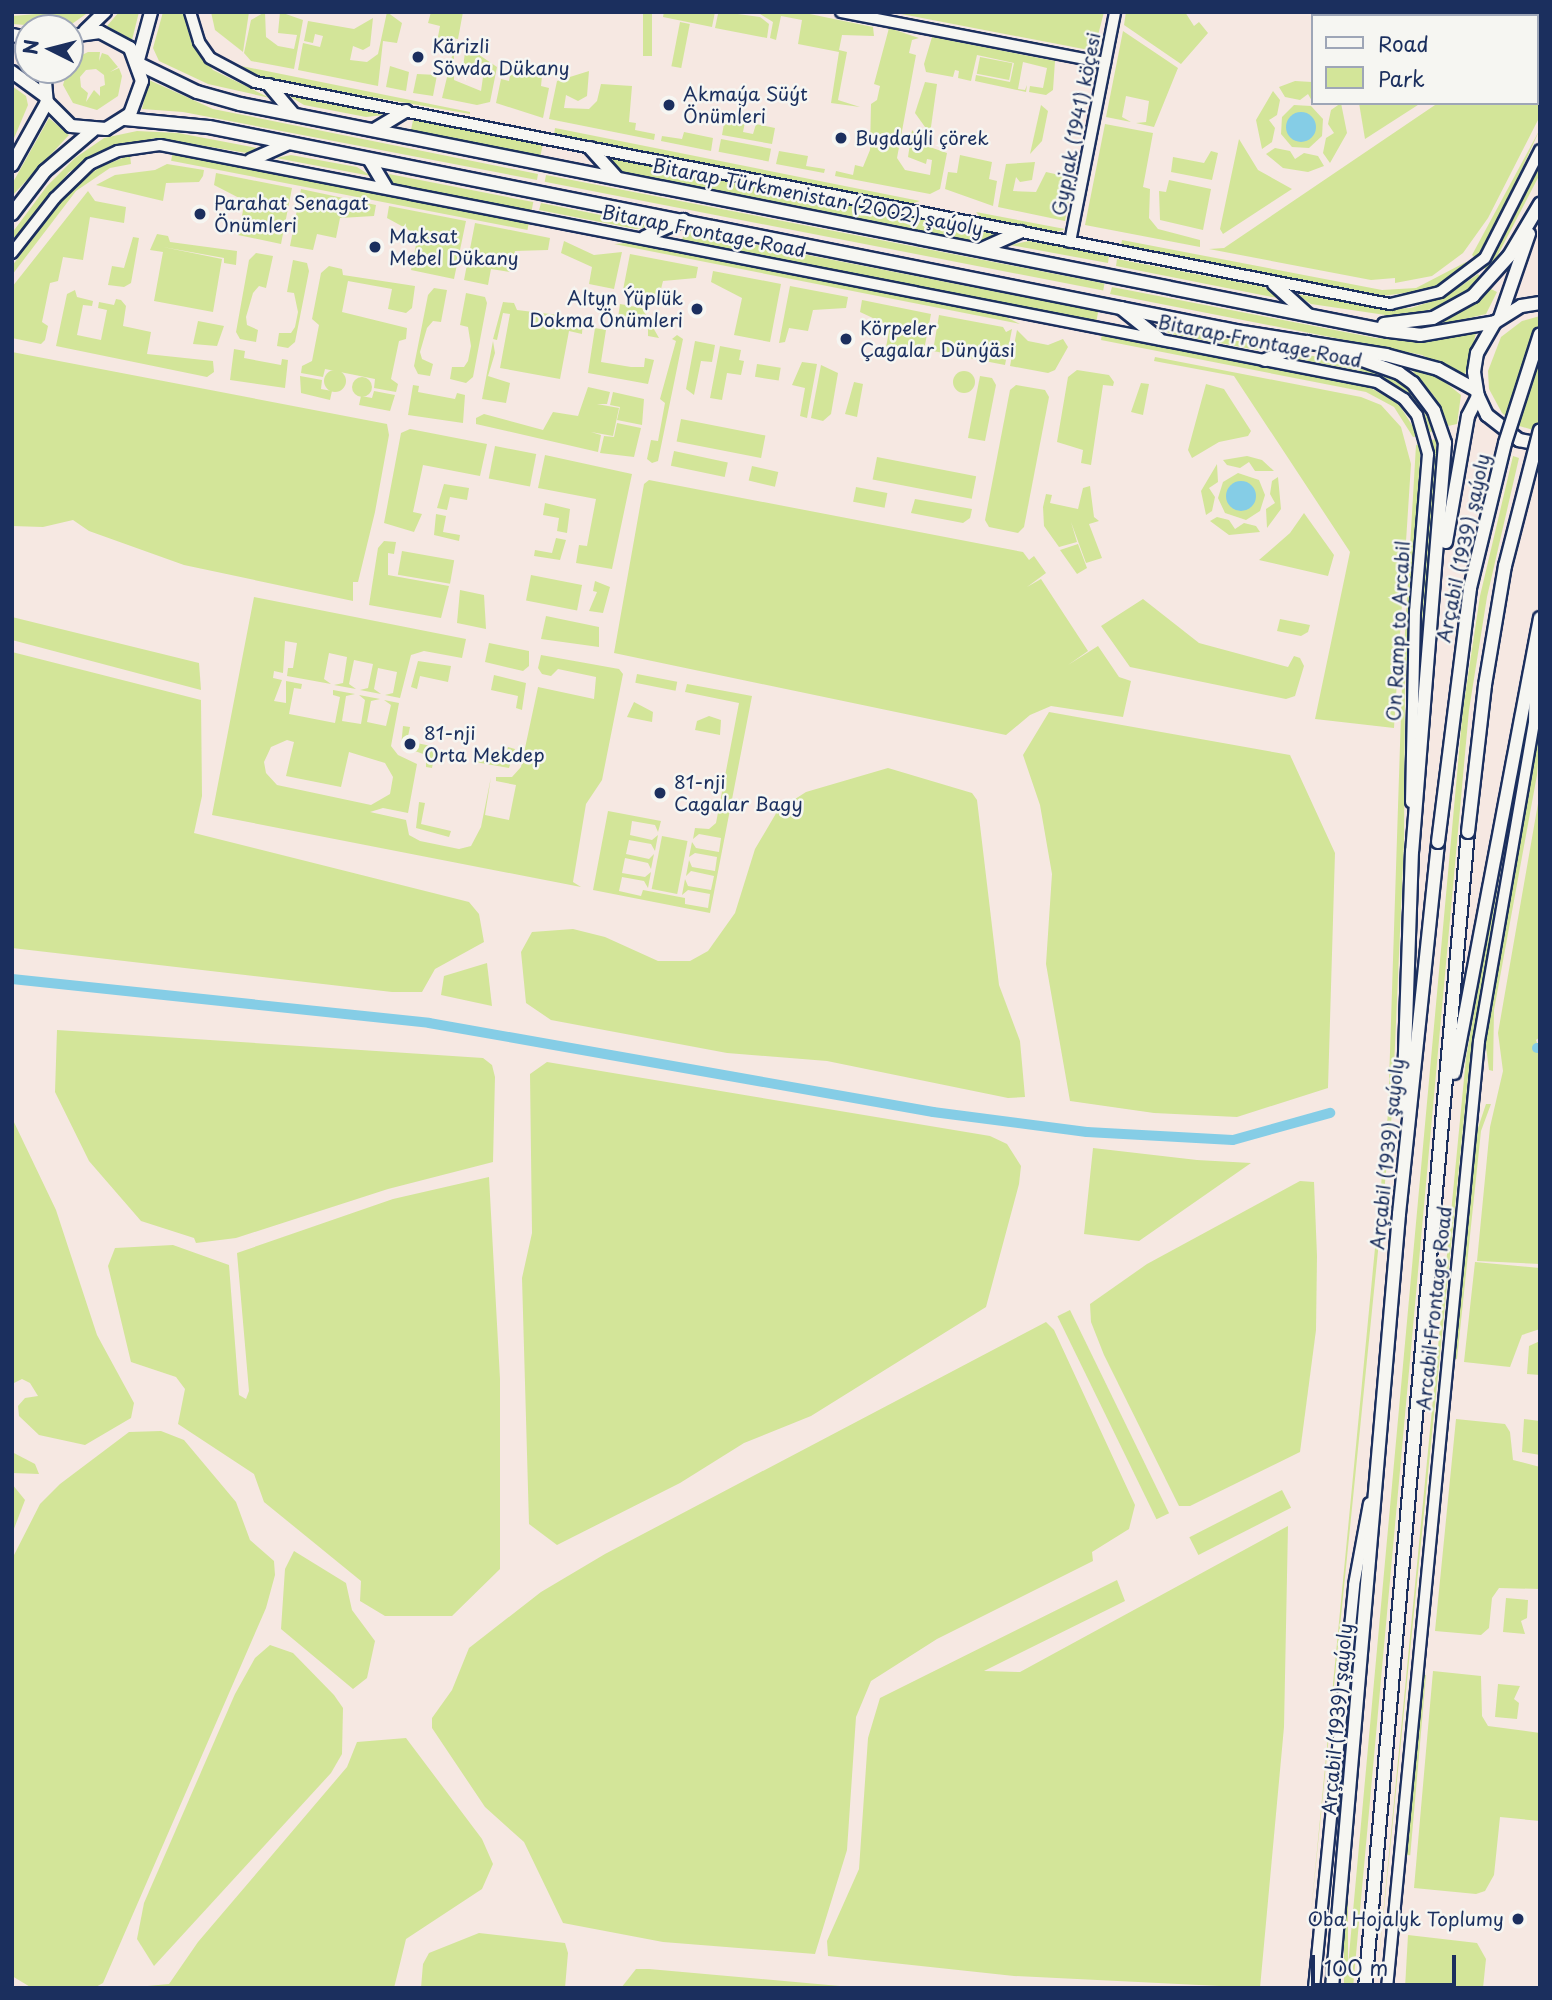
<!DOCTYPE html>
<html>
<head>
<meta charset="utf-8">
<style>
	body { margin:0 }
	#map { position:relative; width:1552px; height:2000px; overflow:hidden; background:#f6e8e2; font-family:"Playpen Sans",sans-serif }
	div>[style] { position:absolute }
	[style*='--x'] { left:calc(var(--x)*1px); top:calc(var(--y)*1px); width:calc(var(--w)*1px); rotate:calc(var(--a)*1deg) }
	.green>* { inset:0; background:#d3e599; transform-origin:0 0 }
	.round { border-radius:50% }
	.water>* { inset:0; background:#85cde6 }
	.canal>* { height:10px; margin:-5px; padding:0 5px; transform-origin:5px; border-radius:5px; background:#85cde6 }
	.roads { filter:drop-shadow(2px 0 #1b2f5e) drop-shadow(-2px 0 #1b2f5e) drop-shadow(0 2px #1b2f5e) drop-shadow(0 -2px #1b2f5e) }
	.minor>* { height:10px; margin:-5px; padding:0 5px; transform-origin:5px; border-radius:5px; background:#f6f6f2 }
	.major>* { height:12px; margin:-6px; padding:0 6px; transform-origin:6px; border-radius:6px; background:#f6f6f2 }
	.bridges { filter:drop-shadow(2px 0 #1b2f5e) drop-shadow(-2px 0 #1b2f5e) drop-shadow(0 2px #1b2f5e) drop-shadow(0 -2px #1b2f5e) }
	.major-bridge>* { height:12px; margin:-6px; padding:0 6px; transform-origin:6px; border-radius:6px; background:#f6f6f2 }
	.dots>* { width:19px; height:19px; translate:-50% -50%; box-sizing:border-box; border:4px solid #f6f6f2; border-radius:50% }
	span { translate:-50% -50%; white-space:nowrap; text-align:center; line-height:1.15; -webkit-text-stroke:5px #f6f6f2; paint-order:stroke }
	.poi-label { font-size:19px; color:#1b2f5e }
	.left { translate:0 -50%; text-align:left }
	.right { translate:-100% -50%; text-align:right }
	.street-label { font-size:19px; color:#1b2f5e }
	.frame { position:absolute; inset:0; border:14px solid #1b2f5e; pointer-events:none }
	.legend { position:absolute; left:1311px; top:14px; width:228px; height:91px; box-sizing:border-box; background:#f6f6f2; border:2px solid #9ea6b7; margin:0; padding:9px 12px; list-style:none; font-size:21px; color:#1b2f5e }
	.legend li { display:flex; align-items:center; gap:14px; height:35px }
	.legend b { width:35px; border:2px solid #9ea6b7 }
	.north { position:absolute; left:14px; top:14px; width:70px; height:70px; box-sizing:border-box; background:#f6f6f2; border:2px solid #9ea6b7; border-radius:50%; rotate:276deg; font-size:19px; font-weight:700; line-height:28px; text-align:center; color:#1b2f5e }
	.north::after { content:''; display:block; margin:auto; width:24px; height:32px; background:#1b2f5e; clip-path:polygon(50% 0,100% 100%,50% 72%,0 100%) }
	.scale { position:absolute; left:1311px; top:1955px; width:145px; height:32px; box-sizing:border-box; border:4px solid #1b2f5e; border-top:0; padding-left:9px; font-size:21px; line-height:24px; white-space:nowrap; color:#1b2f5e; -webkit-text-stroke:5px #f6f6f2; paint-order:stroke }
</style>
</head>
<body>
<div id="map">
	<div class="green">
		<i style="clip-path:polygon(61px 12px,89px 12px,66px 28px,12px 24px,12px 16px)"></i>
		<i style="clip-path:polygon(119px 12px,139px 12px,132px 40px,107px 26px)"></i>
		<i style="clip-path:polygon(163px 12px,183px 12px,192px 44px,213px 70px,270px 98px,208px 84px,159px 61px,153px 48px)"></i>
		<i style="clip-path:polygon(211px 12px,249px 12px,243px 52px,215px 30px)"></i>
		<i style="clip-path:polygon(265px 12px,266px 37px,278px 46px,294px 49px,297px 35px,278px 33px,280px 12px,303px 20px,294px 69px,251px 61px,244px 53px,251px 20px)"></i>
		<i style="clip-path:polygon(387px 12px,402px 23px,397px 43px,383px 41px,378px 86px,298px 70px,303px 43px,320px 47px,323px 36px,315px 34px,313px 43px,304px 41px,308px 21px,354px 29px,373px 18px,370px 46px,363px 50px,353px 46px,350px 60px,367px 62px,378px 54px)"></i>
		<i style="clip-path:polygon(431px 12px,463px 12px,458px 39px,452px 38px,451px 44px,437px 42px,440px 26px,428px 23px)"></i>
		<i style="left:643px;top:12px;width:9px;height:44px"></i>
		<i style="clip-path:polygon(664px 12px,715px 12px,712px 27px,663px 17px)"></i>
		<i style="clip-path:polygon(723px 12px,760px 17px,769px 24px,767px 38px,715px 28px,718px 14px)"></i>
		<i style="clip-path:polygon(757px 12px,800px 12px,873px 27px,874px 36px,842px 35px,839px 50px,847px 52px,838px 100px,860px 107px,831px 103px,839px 52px,798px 44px,802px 20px,781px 16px,776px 40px,770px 38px,773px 22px)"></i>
		<i style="clip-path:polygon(1104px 12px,1094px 51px,896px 13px,896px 12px)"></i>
		<i style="clip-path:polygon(1126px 12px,1185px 12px,1194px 26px,1199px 22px,1208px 33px,1181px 64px,1124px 25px)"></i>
		<i style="clip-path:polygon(1432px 12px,1540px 12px,1540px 116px,1488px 218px,1463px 253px,1432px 276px,1395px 283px,1395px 278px,1371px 280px,1209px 249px,1224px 248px,1438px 103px,1536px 103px,1536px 16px)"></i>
		<i style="left:895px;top:15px;width:197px;height:3px;rotate:11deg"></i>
		<i style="left:680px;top:22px;width:10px;height:45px;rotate:11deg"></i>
		<i style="clip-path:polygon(889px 28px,919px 38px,912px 40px,909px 53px,916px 55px,897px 158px,905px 170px,930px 175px,932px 160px,927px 159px,926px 164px,908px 157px,912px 130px,924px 145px,947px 153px,940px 189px,930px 194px,835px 176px,836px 171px,853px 175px,855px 165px,863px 167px,870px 150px,871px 104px,877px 100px,880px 86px,874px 84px)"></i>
		<i style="clip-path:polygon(1123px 31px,1178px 68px,1154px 127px,1136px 123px,1146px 122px,1149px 101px,1126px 96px,1122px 117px,1131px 122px,1106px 117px)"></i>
		<i style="clip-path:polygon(932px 37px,1055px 61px,1053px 90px,1046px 95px,1029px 92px,1030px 86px,1043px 88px,1047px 68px,1023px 62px,1018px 89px,1025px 90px,1027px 85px,1026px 92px,975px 81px,976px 75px,1010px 82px,1014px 63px,977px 55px,971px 81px,958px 78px,959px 71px,955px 70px,953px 77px,926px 72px,924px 64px)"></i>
		<i style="clip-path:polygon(466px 46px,497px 67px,490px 102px,477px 105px,442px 98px,454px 48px,454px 80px,481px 91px,483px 77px,462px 73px)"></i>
		<i style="clip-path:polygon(evenodd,88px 52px,100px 52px,99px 61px,102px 53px,108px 55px,118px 67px,110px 72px,119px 68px,122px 76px,118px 96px,97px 110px,73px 103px,63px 85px,70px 61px,88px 52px,96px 69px,104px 75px,105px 85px,100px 87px,100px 96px,94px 90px,86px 102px,88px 93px,81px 87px,80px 77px,86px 70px,96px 69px)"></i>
		<i style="left:980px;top:57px;width:33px;height:17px;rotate:11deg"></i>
		<i style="clip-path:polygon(241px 66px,470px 112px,470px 114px,257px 77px,239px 71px)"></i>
		<i style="clip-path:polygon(390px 66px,409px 72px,406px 91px,386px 87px)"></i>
		<i style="clip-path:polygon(511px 70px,542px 76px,541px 86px,549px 88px,543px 118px,496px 103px,501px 79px,509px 81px)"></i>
		<i style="clip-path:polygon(589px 71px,587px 96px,578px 101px,566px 95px,564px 108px,589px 109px,597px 101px,601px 84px,632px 86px,629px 122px,636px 123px,635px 130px,655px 134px,654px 140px,549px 119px,557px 81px)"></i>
		<i style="clip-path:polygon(417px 74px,437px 75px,433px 96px,413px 93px)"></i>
		<i style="clip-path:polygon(149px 80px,213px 109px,538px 174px,537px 180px,183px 112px,142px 109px)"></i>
		<i style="clip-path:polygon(1295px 81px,1312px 82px,1312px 101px,1308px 94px,1300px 100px,1285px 97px,1279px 87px)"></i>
		<i style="clip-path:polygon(925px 82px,937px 84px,930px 134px,915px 113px)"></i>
		<i style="clip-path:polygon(12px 86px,26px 96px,28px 105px,12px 143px)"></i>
		<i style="clip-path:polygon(1273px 91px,1280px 100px,1277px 115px,1269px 120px,1275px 128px,1272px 142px,1262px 149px,1256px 120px)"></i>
		<i style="clip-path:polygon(289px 96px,385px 115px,366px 117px,304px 105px)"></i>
		<i style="clip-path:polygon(1341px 103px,1347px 133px,1330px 163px,1323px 153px,1326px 138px,1334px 133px,1328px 124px,1331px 110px)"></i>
		<i style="clip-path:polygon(1359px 103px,1421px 103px,1365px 139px)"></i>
		<i style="clip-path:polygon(1041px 105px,1048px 111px,1042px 141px,1030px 154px)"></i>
		<i style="clip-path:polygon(1294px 105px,1311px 106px,1323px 119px,1322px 136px,1309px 148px,1292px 147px,1281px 134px,1282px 117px)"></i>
		<i style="clip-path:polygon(49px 118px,69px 135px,12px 196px,12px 184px)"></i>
		<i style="clip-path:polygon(725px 118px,745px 122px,743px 132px,753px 134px,756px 124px,775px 128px,772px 144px,722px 135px)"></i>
		<i style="left:413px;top:120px;width:132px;height:16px;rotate:11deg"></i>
		<i style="clip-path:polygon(1105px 124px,1153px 133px,1143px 187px,1150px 189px,1149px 218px,1158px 229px,1200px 240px,1200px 247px,1085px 225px)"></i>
		<i style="clip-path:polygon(555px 128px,920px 201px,908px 205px,554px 135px)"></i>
		<i style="clip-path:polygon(1540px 129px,1497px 224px,1476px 259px,1472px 255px)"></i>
		<i style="clip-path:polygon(137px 131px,178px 133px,262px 149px,247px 153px,156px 138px,115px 146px,69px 172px,12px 243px,12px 233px,47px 186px,75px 158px,104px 138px)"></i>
		<i style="clip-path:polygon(684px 132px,713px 138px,711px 151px,661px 141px,662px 136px,682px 139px)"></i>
		<i style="left:721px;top:139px;width:51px;height:13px;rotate:11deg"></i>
		<i style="clip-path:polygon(1239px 139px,1258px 170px,1292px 189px,1223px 234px,1220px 229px)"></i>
		<i style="clip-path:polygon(1275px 148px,1290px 151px,1295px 159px,1304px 153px,1318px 156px,1324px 166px,1308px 172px,1283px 168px,1266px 154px)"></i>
		<i style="left:173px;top:151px;width:363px;height:10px;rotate:11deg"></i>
		<i style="clip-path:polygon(779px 151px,808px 156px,806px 166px,825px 169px,824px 173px,776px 164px)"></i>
		<i style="clip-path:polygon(1211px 151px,1218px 153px,1212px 180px,1171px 172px,1173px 157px,1204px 163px)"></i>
		<i style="clip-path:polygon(130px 155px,131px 164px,110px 168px,76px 191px,12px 275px,12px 266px,72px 187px,100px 167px)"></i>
		<i style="clip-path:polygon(291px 155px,357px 167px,371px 176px,276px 158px)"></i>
		<i style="clip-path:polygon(960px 155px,992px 162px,989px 179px,997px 181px,993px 206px,945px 189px,948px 172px,957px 173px)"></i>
		<i style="left:608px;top:158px;width:398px;height:18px;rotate:11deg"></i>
		<i style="clip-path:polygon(1540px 161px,1540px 174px,1489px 272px,1484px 268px)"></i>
		<i style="clip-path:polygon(1035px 162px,1032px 180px,1020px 182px,1016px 177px,1013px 191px,1036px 192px,1046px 172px,1073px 178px,1065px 221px,998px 207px,1006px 164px)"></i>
		<i style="clip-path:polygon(167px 164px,204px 170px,203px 176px,199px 182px,166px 183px,163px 201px,96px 185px,115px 175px,155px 170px)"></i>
		<i style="clip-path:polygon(216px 173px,292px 188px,281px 244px,238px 235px,245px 201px,214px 185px)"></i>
		<i style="left:389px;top:174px;width:147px;height:12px;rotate:11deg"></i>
		<i style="left:546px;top:175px;width:569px;height:7px;rotate:11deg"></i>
		<i style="clip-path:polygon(1169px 180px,1211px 189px,1203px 230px,1160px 220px,1159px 191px,1166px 192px)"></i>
		<i style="clip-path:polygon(301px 189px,376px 205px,374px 216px,340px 218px,336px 238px,317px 234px,313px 250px,290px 246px)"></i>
		<i style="clip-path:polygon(88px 191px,95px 201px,126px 207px,124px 223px,90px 217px,83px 260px,63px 257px,58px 281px,50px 283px,42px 322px,48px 326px,45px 340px,41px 344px,12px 338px,12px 287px)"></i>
		<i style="clip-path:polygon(541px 203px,656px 226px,636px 229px,539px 210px)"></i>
		<i style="clip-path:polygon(389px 206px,466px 221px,454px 279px,411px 270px,418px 235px,387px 218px)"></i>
		<i style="clip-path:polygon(976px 212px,1065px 229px,1054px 233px,982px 219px)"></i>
		<i style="clip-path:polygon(475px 223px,550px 238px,548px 250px,515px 251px,510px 272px,491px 269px,488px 285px,464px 280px)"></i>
		<i style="left:684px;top:231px;width:422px;height:16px;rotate:11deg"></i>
		<i style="clip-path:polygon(157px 234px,168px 236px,170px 242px,237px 251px,236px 265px,224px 263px,224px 258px,163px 247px,222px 259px,213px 312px,154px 301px,163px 252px,150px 250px)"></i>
		<i style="clip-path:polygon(133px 237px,139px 238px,131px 283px,124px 287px,108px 285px,112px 266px,124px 268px)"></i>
		<i style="clip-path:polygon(1122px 240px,1382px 290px,1416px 288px,1466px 262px,1470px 266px,1429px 290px,1381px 296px,1121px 246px)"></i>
		<i style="clip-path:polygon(564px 241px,594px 255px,622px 252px,614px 289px,589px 284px,592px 267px,561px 253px)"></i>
		<i style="clip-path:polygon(1029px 241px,1109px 256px,1108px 263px,1010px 245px)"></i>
		<i style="clip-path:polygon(638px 242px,1000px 314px,1020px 324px,614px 244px)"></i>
		<i style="clip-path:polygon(256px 253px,273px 256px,266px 288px,259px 286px,253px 293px,246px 317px,247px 325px,258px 330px,256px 342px,240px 339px,236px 332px,249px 260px)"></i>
		<i style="clip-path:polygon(630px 254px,698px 267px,696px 278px,663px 281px,659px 297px,623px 290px)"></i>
		<i style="clip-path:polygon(1117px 259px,1264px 287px,1282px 299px,1116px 266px)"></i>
		<i style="clip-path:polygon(293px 260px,307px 263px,309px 271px,295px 342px,288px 348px,277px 346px,279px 333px,291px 333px,295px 327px,298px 312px,294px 293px,287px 292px)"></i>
		<i style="clip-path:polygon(329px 266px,342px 269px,343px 275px,415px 286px,412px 308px,406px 313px,388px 309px,392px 289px,348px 281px,342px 312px,407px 328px,406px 339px,399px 341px,391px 379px,398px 384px,396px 392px,374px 388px,375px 379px,325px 369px,323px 377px,301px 373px,302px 366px,312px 361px,319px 325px,312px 319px,321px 273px)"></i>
		<i style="clip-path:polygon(713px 271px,781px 284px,770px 342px,734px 335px,742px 298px,711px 282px)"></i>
		<i style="clip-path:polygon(1478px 274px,1483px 279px,1448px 305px,1399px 317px,1311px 304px,1296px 294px,1385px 309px,1411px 308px,1445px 297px)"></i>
		<i style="clip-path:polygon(790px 286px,848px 297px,846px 308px,813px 310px,808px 331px,789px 328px,785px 342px,779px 343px)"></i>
		<i style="clip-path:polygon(1112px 287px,1376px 338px,1425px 340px,1477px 330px,1464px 378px,1422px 355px,1110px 294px)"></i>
		<i style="clip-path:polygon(434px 288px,447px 290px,441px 322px,433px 321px,427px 328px,420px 352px,422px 359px,433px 364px,430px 376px,418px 374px,414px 366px,428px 295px)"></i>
		<i style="clip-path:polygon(1491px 289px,1497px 292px,1486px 314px,1439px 325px)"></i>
		<i style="clip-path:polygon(75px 290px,77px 297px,93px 301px,92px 306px,83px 305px,77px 335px,101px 340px,107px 310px,98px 308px,99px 302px,114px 305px,116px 299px,121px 300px,126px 306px,123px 326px,151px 332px,147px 354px,213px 361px,214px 372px,207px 377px,56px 346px,67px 294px)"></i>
		<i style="clip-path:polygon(466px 293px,485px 297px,487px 303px,473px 377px,466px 383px,450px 379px,452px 367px,464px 367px,468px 361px,471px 346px,468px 327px,460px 325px)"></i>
		<i style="clip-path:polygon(862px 300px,931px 314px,924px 350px,899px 345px,895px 360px,884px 358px,890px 326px,860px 312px)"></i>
		<i style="clip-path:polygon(503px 302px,514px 303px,517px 310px,583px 318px,582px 334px,569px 331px,560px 379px,500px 368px,510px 314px,503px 313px,497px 340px,493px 339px)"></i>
		<i style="clip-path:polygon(620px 304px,642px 308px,659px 338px,648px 336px,648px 325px,618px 318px)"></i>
		<i style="clip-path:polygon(939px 315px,1003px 327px,1006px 332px,1012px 329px,1005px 365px,933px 351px)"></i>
		<i style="clip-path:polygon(1540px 316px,1540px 432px,1516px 425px,1502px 413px,1489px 389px,1488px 371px,1501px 337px,1522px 321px)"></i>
		<i style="clip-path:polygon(198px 321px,224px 326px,217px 346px,193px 344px)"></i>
		<i style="clip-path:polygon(1153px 325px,1275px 348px,1257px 350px,1171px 334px)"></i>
		<i style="clip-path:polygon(595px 328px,606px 330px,601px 362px,631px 367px,644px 367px,645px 358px,654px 360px,648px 384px,588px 373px)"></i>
		<i style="clip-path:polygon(1017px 330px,1028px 341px,1048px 345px,1063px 339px,1068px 347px,1055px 370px,1048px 373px,1010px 366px)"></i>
		<i style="clip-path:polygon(1102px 334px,1367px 386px,1398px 403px,1419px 436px,1413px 437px,1394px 407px,1366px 392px,1101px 340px)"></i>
		<i style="clip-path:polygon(677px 335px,683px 339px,658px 461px,652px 463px,647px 459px,651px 440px,658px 441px,665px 403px,660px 399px,676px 341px,672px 339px)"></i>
		<i style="clip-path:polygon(493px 341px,495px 353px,488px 376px,510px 383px,506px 403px,482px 399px)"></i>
		<i style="clip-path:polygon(695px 341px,715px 345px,712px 362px,701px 361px,694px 395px,686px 389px)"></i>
		<i style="clip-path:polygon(720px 346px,741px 350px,739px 360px,744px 361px,741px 375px,727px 373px,722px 400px,710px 398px)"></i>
		<i style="clip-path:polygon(234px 349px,245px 351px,244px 358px,281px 365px,282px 359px,288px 360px,285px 388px,230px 380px)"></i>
		<i style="clip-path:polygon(12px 352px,387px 424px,389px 435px,375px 512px,358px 582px,353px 582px,353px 601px,184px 565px,89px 531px,73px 520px,43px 527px,12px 526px)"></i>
		<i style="clip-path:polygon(1302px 354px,1362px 365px,1398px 379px,1414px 394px,1435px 431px,1430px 432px,1417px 405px,1395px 384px,1361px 371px,1288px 357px)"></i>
		<i style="clip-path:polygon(1155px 357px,1361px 397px,1381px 405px,1401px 427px,1411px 464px,1394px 728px,1315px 719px,1350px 552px,1234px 376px,1154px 361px)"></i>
		<i style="clip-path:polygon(802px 362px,817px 364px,807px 418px,800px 416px,805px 388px,792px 385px)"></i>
		<i style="left:757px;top:364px;width:24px;height:13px;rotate:9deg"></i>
		<i style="clip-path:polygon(821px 365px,838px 373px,831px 414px,823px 421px,811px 418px)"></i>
		<i style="clip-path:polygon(1409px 367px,1440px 378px,1461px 395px,1457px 424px,1448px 426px,1434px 396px)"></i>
		<i style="clip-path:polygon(1077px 370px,1109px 375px,1114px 382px,1113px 386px,1103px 385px,1091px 465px,1081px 463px,1083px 450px,1057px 442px,1068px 377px)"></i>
		<i class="round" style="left:324px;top:370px;width:22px;height:22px"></i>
		<i class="round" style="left:953px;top:371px;width:22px;height:22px"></i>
		<i style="clip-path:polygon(300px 376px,322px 380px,321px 389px,332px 391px,330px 400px,301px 393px)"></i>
		<i style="clip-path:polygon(980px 376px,992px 378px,996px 385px,985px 441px,968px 438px)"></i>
		<i class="round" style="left:352px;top:377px;width:20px;height:20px"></i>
		<i style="clip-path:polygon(854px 382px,863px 384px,857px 417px,845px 414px)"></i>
		<i style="clip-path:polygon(1141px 383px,1149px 384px,1143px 415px,1131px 412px)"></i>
		<i style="clip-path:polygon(1206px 384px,1224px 389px,1251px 431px,1248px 436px,1219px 442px,1192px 458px,1188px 450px)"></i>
		<i style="clip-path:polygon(413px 385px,419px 386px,418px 392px,455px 399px,457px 393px,465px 395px,463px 423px,408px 415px)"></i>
		<i style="clip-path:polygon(1016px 385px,1045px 390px,1049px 397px,1024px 527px,1018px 533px,989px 527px,985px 520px,1010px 390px)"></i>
		<i style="clip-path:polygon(588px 387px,610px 392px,607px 404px,597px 404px,619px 408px,613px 436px,591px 432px,601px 435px,598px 452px,476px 424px,476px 418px,484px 414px,543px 430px,553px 412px,578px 416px)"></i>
		<i style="clip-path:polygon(374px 391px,395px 395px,390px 411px,359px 405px,361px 396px,372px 398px)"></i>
		<i style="clip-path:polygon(613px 392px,644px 399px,642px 425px,617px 420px,620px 407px,610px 405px)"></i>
		<i style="left:681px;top:419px;width:86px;height:23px;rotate:11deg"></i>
		<i style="clip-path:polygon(617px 423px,641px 428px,634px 457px,600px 453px,604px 436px,614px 437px)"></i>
		<i style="clip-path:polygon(410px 429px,487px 444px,480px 476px,423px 465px,413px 512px,422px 514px,414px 532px,384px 523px,401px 433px)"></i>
		<i style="clip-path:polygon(1436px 439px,1436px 476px,1420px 648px,1432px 440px)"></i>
		<i style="clip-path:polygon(1421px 444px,1405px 684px,1404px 841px,1392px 1113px,1310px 1923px,1388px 1113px,1402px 684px,1416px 445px)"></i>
		<i style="left:495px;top:446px;width:42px;height:33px;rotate:11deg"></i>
		<i style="left:674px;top:451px;width:55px;height:15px;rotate:12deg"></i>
		<i style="clip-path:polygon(545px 455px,632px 474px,612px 569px,576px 563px,579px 545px,587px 546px,596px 499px,538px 488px)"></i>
		<i style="clip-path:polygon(1247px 456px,1262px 460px,1274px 471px,1255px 471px,1249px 462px,1240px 468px,1227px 465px,1223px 460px)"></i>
		<i style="clip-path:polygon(1513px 456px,1519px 458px,1487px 597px,1469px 710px,1353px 1988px,1346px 1988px,1463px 709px,1480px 596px)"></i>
		<i style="left:877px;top:457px;width:101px;height:23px;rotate:11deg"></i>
		<i style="clip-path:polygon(1217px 464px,1218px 482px,1209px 488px,1215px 497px,1212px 511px,1206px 515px,1201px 491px)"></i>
		<i style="left:752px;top:466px;width:27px;height:15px;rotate:13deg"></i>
		<i style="clip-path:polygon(1238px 473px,1259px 480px,1265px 495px,1260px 511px,1246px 520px,1225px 513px,1218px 498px,1223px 482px)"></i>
		<i style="clip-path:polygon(1278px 477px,1281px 509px,1267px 528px,1266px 509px,1275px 503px,1270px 494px,1272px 481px)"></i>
		<i style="clip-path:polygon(649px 480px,1023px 552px,1029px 560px,1034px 556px,1046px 573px,1027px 587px,1041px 579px,1088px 651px,1068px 665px,1098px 646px,1119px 677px,1131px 681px,1123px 717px,1051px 706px,1030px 715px,1006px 735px,614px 653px,644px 484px)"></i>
		<i style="clip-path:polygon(444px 484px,469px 488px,467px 500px,450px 497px,447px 510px,437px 508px)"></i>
		<i style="clip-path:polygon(1090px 486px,1094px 517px,1099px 521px,1089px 524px,1102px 558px,1086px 563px,1071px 522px,1077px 542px,1059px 547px,1044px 526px,1043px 507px,1046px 494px,1052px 495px,1050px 503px,1078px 509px,1083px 488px)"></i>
		<i style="left:856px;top:487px;width:32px;height:15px;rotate:11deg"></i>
		<i style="clip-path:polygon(915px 499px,972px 509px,970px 518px,963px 523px,911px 513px)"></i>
		<i style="clip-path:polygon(545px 503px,570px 509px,567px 533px,557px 531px,559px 518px,543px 515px)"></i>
		<i style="clip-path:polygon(1304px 513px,1334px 555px,1328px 576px,1259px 560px,1290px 533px)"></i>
		<i style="clip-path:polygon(436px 514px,446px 516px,443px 532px,460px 535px,459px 541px,434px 535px)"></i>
		<i style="clip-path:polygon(1217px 517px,1229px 520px,1235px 529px,1244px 523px,1256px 526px,1260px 532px,1229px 535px,1210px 521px)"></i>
		<i style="clip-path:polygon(556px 538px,566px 540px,560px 560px,534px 556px,535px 550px,552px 553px)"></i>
		<i style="clip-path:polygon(384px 541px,396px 542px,394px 554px,388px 553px,388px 575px,449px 586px,441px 618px,369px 605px,378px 548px)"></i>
		<i style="clip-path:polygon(1078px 544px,1087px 568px,1077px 574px,1060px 550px)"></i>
		<i style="left:402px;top:551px;width:53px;height:24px;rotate:10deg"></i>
		<i style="left:531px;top:575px;width:52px;height:26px;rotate:11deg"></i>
		<i style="clip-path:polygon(595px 581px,610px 587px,603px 613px,589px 611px,597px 592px,593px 591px)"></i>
		<i style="clip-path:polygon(460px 590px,484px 595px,486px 629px,457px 623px)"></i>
		<i style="clip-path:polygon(evenodd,254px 597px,466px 639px,462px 658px,424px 651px,411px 655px,400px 698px,385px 695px,393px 693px,397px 672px,378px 668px,374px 689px,381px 694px,360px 690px,368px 688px,373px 664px,354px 660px,349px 684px,356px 689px,334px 685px,343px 683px,347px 657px,329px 653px,324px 679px,331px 684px,287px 676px,288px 668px,293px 668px,297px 643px,285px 641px,283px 673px,274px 671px,273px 678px,282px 680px,274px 701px,286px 703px,286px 681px,302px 684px,301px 689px,294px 688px,289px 714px,335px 723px,340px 697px,333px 695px,333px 690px,355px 694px,346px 696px,342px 721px,361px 724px,365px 700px,359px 695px,380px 699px,371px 701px,367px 722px,386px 726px,391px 705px,384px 700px,399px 703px,391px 746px,398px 755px,417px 764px,408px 813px,383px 808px,370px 812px,406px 820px,409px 835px,420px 841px,459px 849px,471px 846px,481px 827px,491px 777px,485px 815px,509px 820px,516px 785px,496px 781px,496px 777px,512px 777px,521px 767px,538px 687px,594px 699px,596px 677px,558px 669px,551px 676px,542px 674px,538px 668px,541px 655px,619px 669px,623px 674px,602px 780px,586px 804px,573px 882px,581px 887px,212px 815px,254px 597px,287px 740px,294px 742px,286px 776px,341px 787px,349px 752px,385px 763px,393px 777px,390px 794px,371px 805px,277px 785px,266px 773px,264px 762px,271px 747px,287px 740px)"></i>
		<i style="clip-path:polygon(1143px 599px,1199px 643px,1288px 667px,1294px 656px,1300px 658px,1304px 666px,1295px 696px,1286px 699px,1130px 667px,1101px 626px)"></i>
		<i style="clip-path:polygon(546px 616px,599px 627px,599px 647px,541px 639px)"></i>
		<i style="clip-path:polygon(12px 617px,199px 663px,201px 690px,12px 640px)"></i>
		<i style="clip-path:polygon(1280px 619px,1310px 625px,1308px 632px,1301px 636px,1277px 631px)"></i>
		<i style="clip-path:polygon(489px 643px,529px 651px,529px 666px,523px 671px,485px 662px)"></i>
		<i style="clip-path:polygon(12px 652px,201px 700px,202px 796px,194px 833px,469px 902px,479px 914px,484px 942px,435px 969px,422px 992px,392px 992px,12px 948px)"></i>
		<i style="clip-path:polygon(418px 661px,451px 666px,448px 682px,420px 676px,417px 689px,411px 687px)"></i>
		<i style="left:637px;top:674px;width:41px;height:9px;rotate:11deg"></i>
		<i style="clip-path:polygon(494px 675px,526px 683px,522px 710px,516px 708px,518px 696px,491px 690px)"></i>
		<i style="clip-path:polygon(687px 684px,752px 696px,710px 913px,593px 890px,608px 811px,661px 821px,658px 832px,655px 825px,632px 821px,630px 835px,652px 840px,658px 835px,655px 851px,651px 844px,629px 840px,626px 854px,649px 859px,654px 854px,651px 869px,648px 863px,625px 858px,622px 873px,645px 877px,651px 872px,648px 888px,644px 881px,622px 877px,619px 891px,641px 896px,643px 890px,685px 898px,685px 904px,708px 908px,710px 894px,688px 890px,682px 895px,685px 879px,688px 886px,711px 890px,714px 876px,691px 871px,686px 876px,689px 860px,692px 867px,715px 871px,717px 857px,695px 853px,689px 857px,692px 842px,696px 848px,719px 852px,721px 838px,699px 834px,693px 839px,695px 828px,709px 829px,716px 823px,739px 703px,685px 692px)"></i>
		<i style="clip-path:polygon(634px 702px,653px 712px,652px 722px,627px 717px)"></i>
		<i style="clip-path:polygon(1049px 712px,1290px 755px,1335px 853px,1328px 1088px,1237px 1117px,1154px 1113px,1070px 1101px,1046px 964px,1052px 874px,1040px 805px,1023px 755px)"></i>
		<i style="clip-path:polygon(709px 716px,721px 720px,720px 735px,695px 730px,697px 721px)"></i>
		<i style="clip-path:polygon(403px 726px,410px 727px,407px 741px,436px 747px,432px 768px,426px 767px,426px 755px,401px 746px)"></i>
		<i style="clip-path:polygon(1524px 728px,1470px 1058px,1376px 1988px,1466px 1058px)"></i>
		<i style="clip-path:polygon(1540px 730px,1537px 775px,1494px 1010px,1493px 1071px,1489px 1070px,1485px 1039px)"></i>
		<i style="clip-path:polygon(508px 747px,515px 749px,509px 768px,475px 762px,476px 756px,505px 761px)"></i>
		<i style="clip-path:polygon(888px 768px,972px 793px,977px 800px,999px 985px,1020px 1041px,1025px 1097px,1008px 1098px,827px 1061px,727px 1053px,551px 1020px,526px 1003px,521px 952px,532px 932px,573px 929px,605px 937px,658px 961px,690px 961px,708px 951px,735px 913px,755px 849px,778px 810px,806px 792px)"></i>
		<i style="clip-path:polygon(1540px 792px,1540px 1037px,1536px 1040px,1540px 1052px,1540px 1264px,1477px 1261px,1490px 1127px,1503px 1071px,1498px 1033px)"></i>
		<i style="clip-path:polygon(419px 802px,425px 803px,421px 824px,451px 831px,449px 837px,416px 828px)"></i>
		<i style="left:662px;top:836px;width:26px;height:54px;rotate:11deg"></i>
		<i style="clip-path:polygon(487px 963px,492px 1006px,441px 995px,444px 976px)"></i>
		<i style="clip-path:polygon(57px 1030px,483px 1058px,492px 1065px,495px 1077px,493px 1162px,388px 1189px,236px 1238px,196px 1243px,194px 1238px,141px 1221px,89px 1161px,55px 1092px)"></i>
		<i style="clip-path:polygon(547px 1062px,990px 1136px,1007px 1144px,1021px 1166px,1019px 1184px,986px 1307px,811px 1416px,744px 1443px,680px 1483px,557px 1545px,529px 1524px,522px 1278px,532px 1233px,530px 1074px)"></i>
		<i style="clip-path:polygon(1486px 1104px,1491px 1104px,1481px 1131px,1457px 1359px,1453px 1359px,1477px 1131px)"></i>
		<i style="clip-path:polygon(12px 1118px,56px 1210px,97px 1335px,134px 1403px,131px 1418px,85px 1445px,39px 1435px,19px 1416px,18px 1406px,25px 1398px,38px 1396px,30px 1383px,22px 1379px,12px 1384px)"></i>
		<i style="clip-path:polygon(1093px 1148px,1197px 1160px,1251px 1163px,1139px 1241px,1084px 1234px)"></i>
		<i style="clip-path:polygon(489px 1177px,500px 1379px,500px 1569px,452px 1616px,385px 1616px,360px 1601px,361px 1581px,264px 1502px,254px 1474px,178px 1424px,185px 1389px,176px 1377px,131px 1362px,108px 1266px,115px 1248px,173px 1245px,229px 1265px,239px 1395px,246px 1399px,249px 1391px,237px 1253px,393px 1199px)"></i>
		<i style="clip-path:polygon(1300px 1181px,1314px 1182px,1317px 1256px,1316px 1330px,1300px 1452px,1190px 1506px,1179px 1506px,1104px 1355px,1091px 1322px,1090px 1304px,1147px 1264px)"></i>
		<i style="clip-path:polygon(1475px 1262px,1540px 1268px,1540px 1329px,1522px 1335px,1510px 1367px,1464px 1362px)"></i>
		<i style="left:1070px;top:1310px;width:226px;height:14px;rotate:64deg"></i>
		<i style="clip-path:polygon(1046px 1322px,1054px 1330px,1135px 1505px,1129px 1529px,1092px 1552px,1093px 1561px,937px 1639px,871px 1681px,856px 1717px,847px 1850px,815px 1954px,663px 1942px,563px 1923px,524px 1842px,485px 1807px,432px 1728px,432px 1718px,452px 1690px,469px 1648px,541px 1592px,605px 1554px)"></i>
		<i style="clip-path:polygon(1540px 1341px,1540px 1375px,1527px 1374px,1529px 1346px)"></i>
		<i style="clip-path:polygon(1456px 1419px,1505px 1424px,1510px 1432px,1513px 1460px,1540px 1467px,1540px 1589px,1499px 1588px,1492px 1598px,1489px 1628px,1481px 1635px,1435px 1631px)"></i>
		<i style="clip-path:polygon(1524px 1419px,1540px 1421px,1540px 1455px,1522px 1452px)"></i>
		<i style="clip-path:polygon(1449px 1422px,1429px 1626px,1444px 1426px)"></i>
		<i style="clip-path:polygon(161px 1431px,184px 1440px,236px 1502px,250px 1540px,274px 1561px,275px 1575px,266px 1608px,103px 1983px,94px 1988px,32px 1988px,12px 1976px,12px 1559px,40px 1504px,60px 1484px,129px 1432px)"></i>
		<i style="clip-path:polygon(12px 1452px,35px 1464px,39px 1474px,12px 1473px)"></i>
		<i style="clip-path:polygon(12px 1484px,25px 1500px,12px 1534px)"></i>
		<i style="left:1282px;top:1490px;width:20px;height:104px;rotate:63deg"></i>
		<i style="clip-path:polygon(1288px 1526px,1284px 1727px,1260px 1988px,1014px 1976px,828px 1956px,827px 1941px,859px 1869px,868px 1738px,880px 1698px,1117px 1580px,1125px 1601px,984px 1671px,1020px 1672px)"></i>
		<i style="clip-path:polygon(294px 1551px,346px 1583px,352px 1610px,375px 1641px,367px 1678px,353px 1689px,281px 1629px,285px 1569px)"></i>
		<i style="clip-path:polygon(1506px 1598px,1528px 1600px,1527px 1618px,1521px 1621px,1525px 1634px,1503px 1632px)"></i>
		<i style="clip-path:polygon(270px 1645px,293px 1653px,334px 1695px,343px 1708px,342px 1754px,331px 1773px,154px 1966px,137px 1939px,144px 1903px,235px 1694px,255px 1658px)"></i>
		<i style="clip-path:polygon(1433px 1671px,1481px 1676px,1482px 1716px,1488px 1726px,1540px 1733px,1540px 1821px,1500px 1817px,1494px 1875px,1485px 1891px,1476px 1894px,1414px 1888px)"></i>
		<i style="left:1426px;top:1675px;width:181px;height:10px;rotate:95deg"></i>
		<i style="clip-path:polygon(1498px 1684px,1520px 1686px,1514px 1699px,1519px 1703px,1517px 1719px,1495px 1717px)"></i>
		<i style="clip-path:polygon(406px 1738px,482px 1839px,493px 1864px,482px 1889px,406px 1939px,394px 1988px,126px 1988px,169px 1984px,198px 1942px,347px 1767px,357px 1742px)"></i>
		<i style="left:1344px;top:1744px;width:4px;height:245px"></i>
		<i style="clip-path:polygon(479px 1933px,565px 1943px,568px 1953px,565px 1988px,421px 1988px,423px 1964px,429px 1953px)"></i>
		<i style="clip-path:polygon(1408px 1935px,1477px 1943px,1486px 1959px,1483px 1988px,1405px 1988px)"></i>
		<i style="clip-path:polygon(636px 1969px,649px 1969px,862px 1988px,621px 1988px)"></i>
	</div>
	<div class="water">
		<i class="round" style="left:1286px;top:112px;width:30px;height:30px"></i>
		<i class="round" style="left:1226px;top:481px;width:30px;height:30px"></i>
	</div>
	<div class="canal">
		<i style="--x:12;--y:979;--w:419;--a:6"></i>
		<i style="--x:429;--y:1023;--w:512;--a:10.01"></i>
		<i style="--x:933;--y:1112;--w:155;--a:7.4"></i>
		<i style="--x:1087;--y:1132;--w:146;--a:3.1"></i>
		<i style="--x:1233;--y:1140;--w:101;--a:-15.6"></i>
		<i style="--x:1537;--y:1048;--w:3;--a:0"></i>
	</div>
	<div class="roads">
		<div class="minor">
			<i style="--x:190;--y:12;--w:31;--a:73"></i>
			<i style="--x:199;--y:42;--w:19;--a:55"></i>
			<i style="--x:210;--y:58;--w:51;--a:28.1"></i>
			<i style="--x:255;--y:82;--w:1157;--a:11.07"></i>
			<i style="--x:1390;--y:304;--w:51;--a:-13.5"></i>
			<i style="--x:1440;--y:292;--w:56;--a:-37.1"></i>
			<i style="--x:1485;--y:258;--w:121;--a:-63"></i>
			<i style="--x:841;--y:12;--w:269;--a:10.9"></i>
			<i style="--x:1070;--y:242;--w:234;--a:-78.9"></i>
			<i style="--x:12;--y:253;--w:70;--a:-52"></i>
			<i style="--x:55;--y:198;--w:49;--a:-44.2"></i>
			<i style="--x:90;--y:164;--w:31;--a:-25"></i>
			<i style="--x:118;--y:151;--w:42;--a:-8.1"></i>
			<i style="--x:160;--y:145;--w:1240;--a:11.02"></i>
			<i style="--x:1377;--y:382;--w:32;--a:32"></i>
			<i style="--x:1404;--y:399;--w:21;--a:51"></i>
			<i style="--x:1417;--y:415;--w:41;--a:74.2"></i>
			<i style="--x:1428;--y:454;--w:158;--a:94.7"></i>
			<i style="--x:1415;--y:611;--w:191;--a:91.2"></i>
			<i style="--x:1314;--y:1988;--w:405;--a:-84.3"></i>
			<i style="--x:1354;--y:1585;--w:83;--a:-79.6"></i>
			<i style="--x:1387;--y:1988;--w:951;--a:-84.45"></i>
			<i style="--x:1479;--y:1041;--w:323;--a:-80.2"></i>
			<i style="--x:1534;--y:723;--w:59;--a:-89"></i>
		</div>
		<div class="major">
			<i style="--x:85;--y:31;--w:28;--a:-44"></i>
			<i style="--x:12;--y:35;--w:16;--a:11"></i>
			<i style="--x:138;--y:60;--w:50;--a:-74.8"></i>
			<i style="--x:139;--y:64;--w:64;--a:25.8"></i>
			<i style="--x:197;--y:92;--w:45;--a:15.6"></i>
			<i style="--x:240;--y:104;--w:1171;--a:11.18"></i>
			<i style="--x:1389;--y:331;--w:31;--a:7"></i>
			<i style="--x:1420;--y:335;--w:76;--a:-9.8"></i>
			<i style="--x:44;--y:70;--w:32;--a:85"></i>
			<i style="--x:47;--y:102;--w:34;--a:45"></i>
			<i style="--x:71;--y:126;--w:35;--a:5"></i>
			<i style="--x:106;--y:129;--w:28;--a:-32"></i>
			<i style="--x:130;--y:114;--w:35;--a:-70"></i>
			<i style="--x:142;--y:81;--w:35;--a:-110"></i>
			<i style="--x:130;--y:48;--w:34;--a:-152"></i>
			<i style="--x:100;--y:32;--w:30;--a:172"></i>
			<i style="--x:12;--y:72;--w:39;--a:36"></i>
			<i style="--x:269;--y:85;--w:38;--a:50"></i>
			<i style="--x:125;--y:119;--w:84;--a:5.4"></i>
			<i style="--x:209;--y:127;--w:1047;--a:11.23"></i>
			<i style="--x:1236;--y:331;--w:152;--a:9.1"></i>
			<i style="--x:1386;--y:355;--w:54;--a:15.1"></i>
			<i style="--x:1438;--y:369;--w:43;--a:28.9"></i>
			<i style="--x:374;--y:130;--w:37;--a:-31"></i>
			<i style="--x:590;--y:148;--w:39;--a:48"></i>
			<i style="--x:369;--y:159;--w:33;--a:59"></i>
			<i style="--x:251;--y:160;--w:39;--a:-24"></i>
			<i style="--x:12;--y:165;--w:72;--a:-60.9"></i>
			<i style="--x:12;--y:214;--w:54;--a:-52.5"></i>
			<i style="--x:45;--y:171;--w:62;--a:-40.4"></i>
			<i style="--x:645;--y:237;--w:42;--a:-24.1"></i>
			<i style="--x:982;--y:249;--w:42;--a:-24.1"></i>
			<i style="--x:1274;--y:284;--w:45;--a:42.3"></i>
			<i style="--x:1540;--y:303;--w:19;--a:171"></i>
			<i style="--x:1521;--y:306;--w:31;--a:148"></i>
			<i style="--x:1495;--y:322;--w:36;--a:120"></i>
			<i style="--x:1477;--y:353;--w:19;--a:99"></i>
			<i style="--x:1474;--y:372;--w:24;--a:81"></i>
			<i style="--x:1478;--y:396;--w:21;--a:65"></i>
			<i style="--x:1487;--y:415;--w:41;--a:38"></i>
			<i style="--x:1519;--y:440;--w:21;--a:11"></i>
			<i style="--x:1121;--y:308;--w:48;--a:39"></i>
			<i style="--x:1500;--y:318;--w:89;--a:-71"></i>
			<i style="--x:1384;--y:324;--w:49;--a:-7"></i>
			<i style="--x:1433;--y:318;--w:46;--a:-28.8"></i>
			<i style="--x:1473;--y:296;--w:54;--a:-48"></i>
			<i style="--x:1509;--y:256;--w:61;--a:-59.2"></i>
			<i style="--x:1354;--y:357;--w:48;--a:19.6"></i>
			<i style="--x:1399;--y:373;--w:17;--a:36"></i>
			<i style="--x:1413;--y:383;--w:35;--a:53"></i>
			<i style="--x:1434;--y:411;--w:34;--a:71"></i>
			<i style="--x:1445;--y:443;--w:409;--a:94.6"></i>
			<i style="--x:1412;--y:851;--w:254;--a:92"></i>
			<i style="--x:1265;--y:360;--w:46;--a:-23.2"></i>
			<i style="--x:1446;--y:542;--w:128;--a:-80.1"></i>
			<i style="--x:1468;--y:416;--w:22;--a:-63"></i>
			<i style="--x:1454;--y:1073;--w:463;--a:-79.3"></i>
			<i style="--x:1332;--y:1988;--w:777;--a:-85.05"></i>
			<i style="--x:1399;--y:1214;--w:374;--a:-84"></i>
			<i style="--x:1365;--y:1988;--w:1161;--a:-84.91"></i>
		</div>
	</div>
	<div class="bridges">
		<div class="major-bridge">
			<i style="--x:1468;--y:832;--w:148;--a:-83.4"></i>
			<i style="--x:1485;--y:685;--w:121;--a:-80.5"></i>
			<i style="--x:1505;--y:566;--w:140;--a:-75.6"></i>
			<i style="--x:1438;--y:842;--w:256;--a:-82.8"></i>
			<i style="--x:1470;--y:588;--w:149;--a:-76.4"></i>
			<i style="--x:1505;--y:443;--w:114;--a:-72.2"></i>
		</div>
	</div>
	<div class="dots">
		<i style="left:418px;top:57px;background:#1b2f5e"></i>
		<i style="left:669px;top:105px;background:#1b2f5e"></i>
		<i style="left:841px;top:138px;background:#1b2f5e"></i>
		<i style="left:200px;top:214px;background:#1b2f5e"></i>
		<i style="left:375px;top:247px;background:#1b2f5e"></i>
		<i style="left:697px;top:309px;background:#1b2f5e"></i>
		<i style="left:846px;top:339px;background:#1b2f5e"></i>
		<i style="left:410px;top:744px;background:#1b2f5e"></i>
		<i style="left:660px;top:793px;background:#1b2f5e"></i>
		<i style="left:1518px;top:1919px;background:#1b2f5e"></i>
	</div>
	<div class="poi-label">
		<span class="left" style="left:432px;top:57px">Kärizli<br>Söwda Dükany</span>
		<span class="left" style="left:683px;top:105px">Akmaýa Süýt<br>Önümleri</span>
		<span class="left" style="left:855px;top:138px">Bugdaýli çörek</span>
		<span class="left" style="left:214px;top:214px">Parahat Senagat<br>Önümleri</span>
		<span class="left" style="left:389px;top:247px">Maksat<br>Mebel Dükany</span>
		<span class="right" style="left:683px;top:309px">Altyn Ýüplük<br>Dokma Önümleri</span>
		<span class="left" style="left:860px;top:339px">Körpeler<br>Çagalar Dünýäsi</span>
		<span class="left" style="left:424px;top:744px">81-nji<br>Orta Mekdep</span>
		<span class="left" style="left:674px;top:793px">81-nji<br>Cagalar Bagy</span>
		<span class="right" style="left:1504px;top:1919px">Oba Hojalyk Toplumy</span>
	</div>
	<div class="street-label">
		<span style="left:1076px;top:124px;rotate:-79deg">Gypjak (1941) köçesi</span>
		<span style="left:818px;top:197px;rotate:11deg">Bitarap Türkmenistan (2002) şaýoly</span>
		<span style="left:704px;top:231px;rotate:11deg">Bitarap Frontage Road</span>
		<span style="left:1260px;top:341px;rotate:11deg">Bitarap Frontage Road</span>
		<span style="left:1463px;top:548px;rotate:-78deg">Arçabil (1939) şaýoly</span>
		<span style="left:1398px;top:631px;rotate:-87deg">On Ramp to Arcabil</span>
		<span style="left:1387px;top:1154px;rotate:-84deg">Arçabil (1939) şaýoly</span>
		<span style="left:1434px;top:1308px;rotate:-84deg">Arcabil Frontage Road</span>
		<span style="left:1337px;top:1719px;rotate:-85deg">Arçabil (1939) şaýoly</span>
	</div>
	<div class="frame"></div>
	<ul class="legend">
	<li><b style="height:9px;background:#f6f6f2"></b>Road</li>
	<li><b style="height:19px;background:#d3e599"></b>Park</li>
	</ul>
	<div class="north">N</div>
	<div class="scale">100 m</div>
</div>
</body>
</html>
